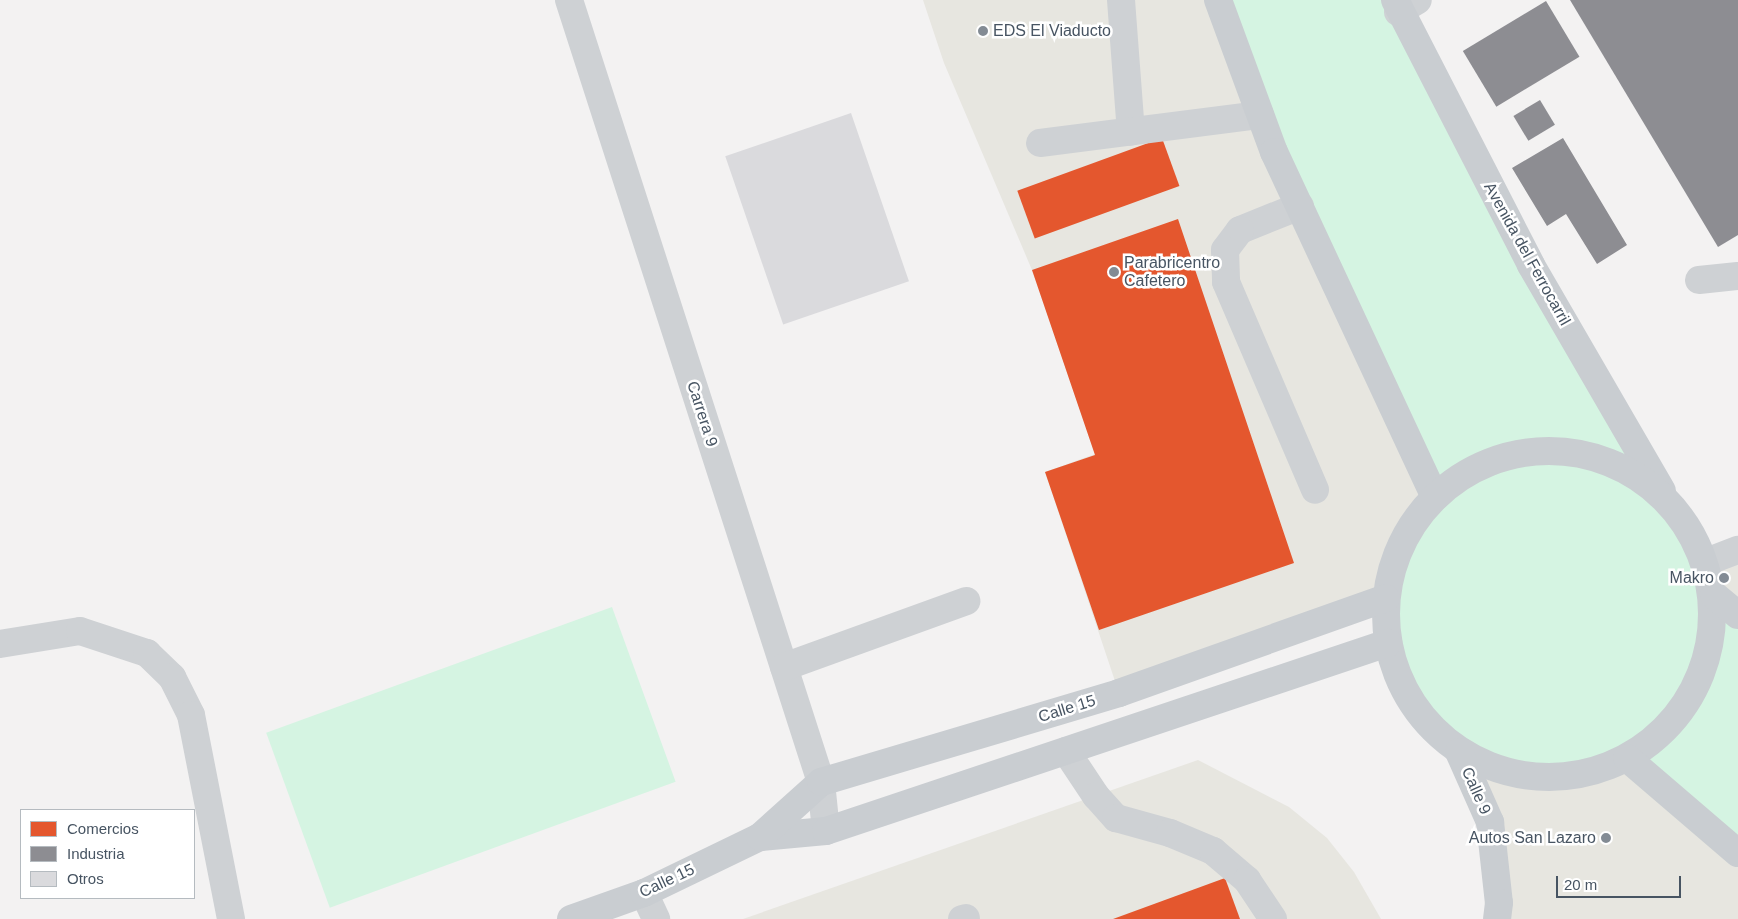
<!DOCTYPE html>
<html>
<head>
<meta charset="utf-8">
<style>
	body { margin:0 }
	#map { position:relative; width:1738px; height:919px; overflow:hidden; background:#f3f2f2; font-family:Arial,sans-serif }
	div>[style] { position:absolute }
	[style*='--x'] { left:calc(var(--x)*1px); top:calc(var(--y)*1px); width:calc(var(--w)*1px); rotate:calc(var(--a)*1deg) }
	.commercial>* { inset:0; background:#e7e6e0 }
	.green>* { inset:0; background:#d5f4e2; transform-origin:0 0 }
	.shops>* { inset:0; background:#e4572e; transform-origin:0 0 }
	.industry>* { inset:0; background:#8d8d92; transform-origin:0 0 }
	.building>* { inset:0; background:#dadadd; transform-origin:0 0 }
	.minor>* { height:28px; margin:-14px; padding:0 14px; transform-origin:14px; border-radius:14px; background:#ced1d4 }
	.major>* { height:28px; margin:-14px; padding:0 14px; transform-origin:14px; border-radius:14px; background:#c9cdd1 }
	.major>.ring { margin:-14px; padding:0; box-sizing:content-box; background:none; border:28px solid #c9cdd1; border-radius:50% }
	.dots>* { width:14px; height:14px; translate:-50% -50%; box-sizing:border-box; border:2px solid #fff; border-radius:50% }
	span { translate:-50% -50%; white-space:nowrap; text-align:center; line-height:1.15; -webkit-text-stroke:5px #fff; paint-order:stroke }
	.poi-label { font-size:16px; color:#475462 }
	.left { translate:0 -50%; text-align:left }
	.right { translate:-100% -50%; text-align:right }
	.street-label { font-size:16px; color:#475462 }
	.legend { position:absolute; left:20px; top:809px; width:175px; height:90px; box-sizing:border-box; background:#fff; border:1px solid #b5bbc0; margin:0; padding:6px 9px; list-style:none; font-size:15px; color:#475462 }
	.legend li { display:flex; align-items:center; gap:10px; height:25px }
	.legend b { width:25px; border:1px solid #b5bbc0 }
	.scale { position:absolute; left:1556px; top:876px; width:125px; height:22px; box-sizing:border-box; border:2px solid #475462; border-top:0; padding-left:6px; font-size:15px; line-height:18px; white-space:nowrap; color:#475462; -webkit-text-stroke:4px #fff; paint-order:stroke }
</style>
</head>
<body>
<div id="map">
	<div class="commercial">
		<i style="clip-path:polygon(923px 0,1218px 0,1435px 497px,1411px 526px,1394px 560px,1386px 598px,1119px 693px,1045px 472px,1095px 454px,1032px 270px,944px 63px)"></i>
		<i style="clip-path:polygon(1738px 550px,1738px 615px,1714px 595px,1706px 562px)"></i>
		<i style="clip-path:polygon(1459px 752px,1627px 758px,1738px 853px,1738px 919px,1497px 919px,1499px 903px)"></i>
		<i style="clip-path:polygon(1198px 760px,1289px 807px,1327px 838px,1354px 872px,1381px 919px,743px 919px)"></i>
	</div>
	<div class="green">
		<i style="clip-path:polygon(1218px 0,1395px 0,1669px 503px,1691px 530px,1706px 562px,1714px 595px,1738px 615px,1738px 853px,1627px 758px,1572px 776px,1513px 775px,1459px 752px,1425px 723px,1401px 686px,1388px 643px,1386px 598px,1394px 560px,1411px 526px,1435px 497px)"></i>
		<i style="left:612px;top:607px;width:186px;height:368px;rotate:70deg"></i>
	</div>
	<div class="shops">
		<i style="left:1162px;top:138px;width:51px;height:154px;rotate:70deg"></i>
		<i style="clip-path:polygon(1178px 219px,1294px 563px,1099px 630px,1045px 472px,1095px 455px,1032px 270px)"></i>
		<i style="clip-path:polygon(1225px 878px,1240px 919px,1113px 919px)"></i>
	</div>
	<div class="industry">
		<i style="clip-path:polygon(1570px 0,1738px 0,1738px 235px,1718px 247px)"></i>
		<i style="left:1546px;top:1px;width:65px;height:97px;rotate:59deg"></i>
		<i style="left:1540px;top:100px;width:29px;height:31px;rotate:59deg"></i>
		<i style="clip-path:polygon(1563px 138px,1627px 245px,1597px 264px,1566px 214px,1547px 226px,1512px 168px)"></i>
	</div>
	<div class="building">
		<i style="left:851px;top:113px;width:178px;height:133px;rotate:71deg"></i>
	</div>
	<div class="minor">
		<i style="--x:569;--y:0;--w:822;--a:72.14"></i>
		<i style="--x:821;--y:782;--w:49;--a:84.2"></i>
		<i style="--x:1121;--y:0;--w:132;--a:85.7"></i>
		<i style="--x:1398;--y:12;--w:23;--a:-31"></i>
		<i style="--x:1040;--y:143;--w:222;--a:-7.3"></i>
		<i style="--x:1300;--y:206;--w:65;--a:158.2"></i>
		<i style="--x:1240;--y:230;--w:25;--a:127"></i>
		<i style="--x:1225;--y:250;--w:32;--a:88"></i>
		<i style="--x:1226;--y:282;--w:226;--a:66.8"></i>
		<i style="--x:1699;--y:280;--w:39;--a:-6"></i>
		<i style="--x:1706;--y:562;--w:34;--a:-21"></i>
		<i style="--x:0;--y:644;--w:81;--a:-9.2"></i>
		<i style="--x:80;--y:631;--w:71;--a:18.2"></i>
		<i style="--x:147;--y:653;--w:35;--a:44"></i>
		<i style="--x:172;--y:677;--w:42;--a:63.4"></i>
		<i style="--x:191;--y:715;--w:208;--a:78.9"></i>
		<i style="--x:784;--y:667;--w:194;--a:-19.9"></i>
		<i style="--x:1066;--y:751;--w:54;--a:56.3"></i>
		<i style="--x:1096;--y:796;--w:30;--a:48"></i>
		<i style="--x:1116;--y:818;--w:56;--a:15.5"></i>
		<i style="--x:1170;--y:833;--w:47;--a:22.7"></i>
		<i style="--x:1213;--y:851;--w:45;--a:40.5"></i>
		<i style="--x:1247;--y:880;--w:47;--a:56.3"></i>
		<i style="--x:644;--y:893;--w:29;--a:65"></i>
		<i style="--x:962;--y:919;--w:4;--a:-14"></i>
	</div>
	<div class="major">
		<i style="--x:1218;--y:0;--w:162;--a:69.8"></i>
		<i style="--x:1274;--y:152;--w:381;--a:65"></i>
		<i style="--x:1395;--y:0;--w:298;--a:62.8"></i>
		<i style="--x:1531;--y:265;--w:261;--a:59.9"></i>
		<i class="ring" style="left:1386px;top:451px;width:298px;height:298px"></i>
		<i style="--x:1714;--y:595;--w:31;--a:40"></i>
		<i style="--x:1459;--y:752;--w:77;--a:66.1"></i>
		<i style="--x:1490;--y:822;--w:81;--a:83.7"></i>
		<i style="--x:1499;--y:903;--w:16;--a:97"></i>
		<i style="--x:1627;--y:758;--w:146;--a:40.6"></i>
		<i style="--x:760;--y:837;--w:66;--a:-5.2"></i>
		<i style="--x:826;--y:831;--w:593;--a:-18.5"></i>
		<i style="--x:571;--y:919;--w:77;--a:-19.6"></i>
		<i style="--x:644;--y:893;--w:129;--a:-25.8"></i>
		<i style="--x:760;--y:837;--w:82;--a:-42"></i>
		<i style="--x:821;--y:782;--w:311;--a:-16.6"></i>
		<i style="--x:1119;--y:693;--w:283;--a:-19.6"></i>
	</div>
	<div class="dots">
		<i style="left:983px;top:31px;background:#838b94"></i>
		<i style="left:1114px;top:272px;background:#838b94"></i>
		<i style="left:1724px;top:578px;background:#838b94"></i>
		<i style="left:1606px;top:838px;background:#838b94"></i>
	</div>
	<div class="poi-label">
		<span class="left" style="left:993px;top:31px">EDS El Viaducto</span>
		<span class="left" style="left:1124px;top:272px">Parabricentro<br>Cafetero</span>
		<span class="right" style="left:1714px;top:578px">Makro</span>
		<span class="right" style="left:1596px;top:838px">Autos San Lazaro</span>
	</div>
	<div class="street-label">
		<span style="left:1527px;top:254px;rotate:61deg">Avenida del Ferrocarril</span>
		<span style="left:702px;top:414px;rotate:72deg">Carrera 9</span>
		<span style="left:1067px;top:709px;rotate:-17deg">Calle 15</span>
		<span style="left:1476px;top:791px;rotate:66deg">Calle 9</span>
		<span style="left:667px;top:881px;rotate:-25deg">Calle 15</span>
	</div>
	<ul class="legend">
	<li><b style="height:14px;background:#e4572e"></b>Comercios</li>
	<li><b style="height:14px;background:#8d8d92"></b>Industria</li>
	<li><b style="height:14px;background:#dadadd"></b>Otros</li>
	</ul>
	<div class="scale">20 m</div>
</div>
</body>
</html>
